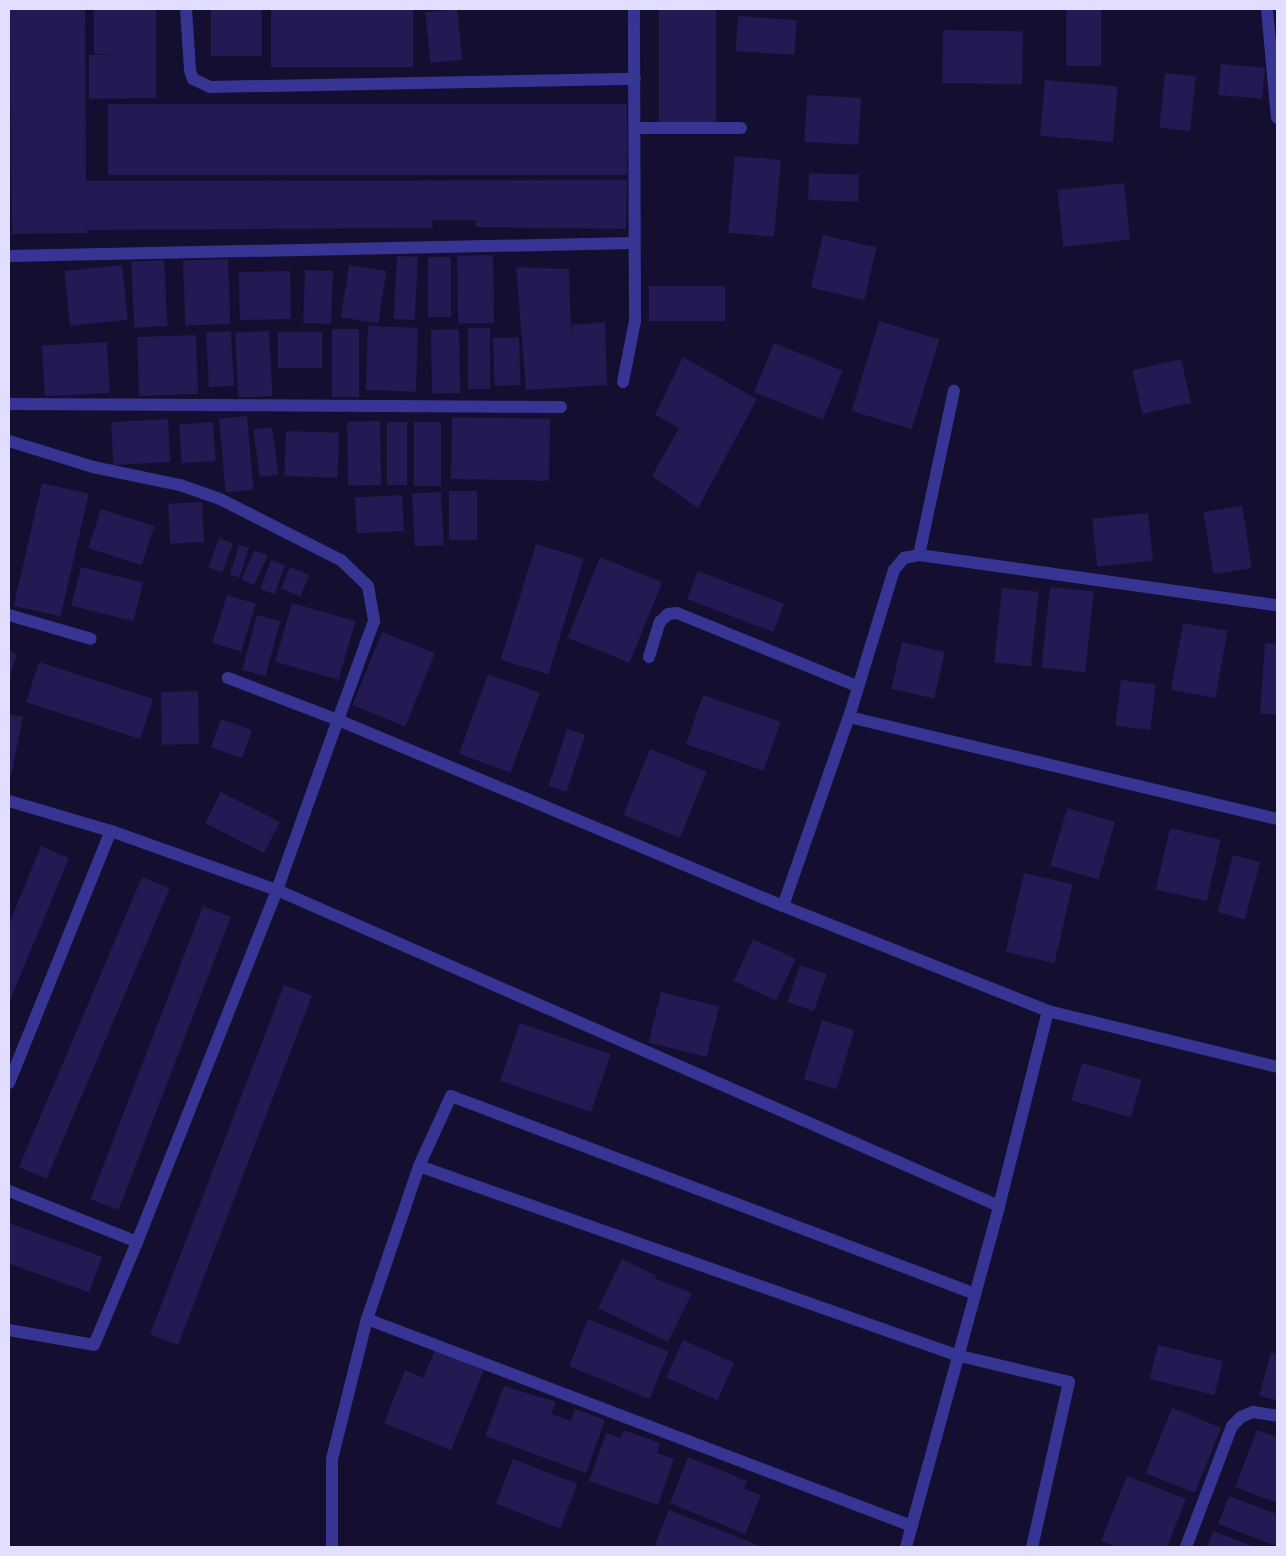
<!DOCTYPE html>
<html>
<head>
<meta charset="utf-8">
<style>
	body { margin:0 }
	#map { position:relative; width:1286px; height:1556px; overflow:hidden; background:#140f30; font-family:Arial,sans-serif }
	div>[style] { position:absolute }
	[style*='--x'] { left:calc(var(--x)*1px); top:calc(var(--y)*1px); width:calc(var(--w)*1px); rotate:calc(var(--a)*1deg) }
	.building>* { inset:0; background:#231953; transform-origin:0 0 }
	.minor>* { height:12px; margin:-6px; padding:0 6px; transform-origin:6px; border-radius:6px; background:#373594 }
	span { translate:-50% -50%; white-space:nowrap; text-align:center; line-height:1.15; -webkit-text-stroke:5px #140f30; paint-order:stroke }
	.frame { position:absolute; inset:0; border:10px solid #e1deff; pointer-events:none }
</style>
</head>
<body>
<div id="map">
	<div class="building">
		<i style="clip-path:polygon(10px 9px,85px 9px,86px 181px,627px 180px,626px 229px,475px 227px,476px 220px,432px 220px,433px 228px,87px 230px,87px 233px,12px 234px)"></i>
		<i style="clip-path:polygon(94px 9px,156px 9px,156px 98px,89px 99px,89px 55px,121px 55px,94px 54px)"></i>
		<i style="left:211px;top:9px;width:51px;height:47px"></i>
		<i style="left:271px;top:9px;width:142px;height:58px"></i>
		<i style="left:457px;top:9px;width:51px;height:32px;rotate:84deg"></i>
		<i style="left:659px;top:9px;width:57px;height:118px"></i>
		<i style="left:1066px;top:9px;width:35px;height:57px"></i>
		<i style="left:738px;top:16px;width:59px;height:35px;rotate:4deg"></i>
		<i style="left:943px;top:30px;width:80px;height:53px;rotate:1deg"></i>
		<i style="left:1221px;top:64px;width:44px;height:31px;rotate:5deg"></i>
		<i style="left:1165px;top:73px;width:31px;height:55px;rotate:6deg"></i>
		<i style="left:1045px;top:80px;width:73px;height:56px;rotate:5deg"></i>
		<i style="left:807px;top:95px;width:54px;height:47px;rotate:3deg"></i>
		<i style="left:627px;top:104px;width:71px;height:519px;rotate:90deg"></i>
		<i style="left:735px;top:156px;width:46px;height:77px;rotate:5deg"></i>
		<i style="left:809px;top:173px;width:50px;height:27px;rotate:2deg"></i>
		<i style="left:1124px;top:183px;width:57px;height:67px;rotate:84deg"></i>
		<i style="left:823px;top:235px;width:55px;height:54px;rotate:13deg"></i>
		<i style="left:493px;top:255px;width:68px;height:36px;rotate:89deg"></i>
		<i style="left:397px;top:256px;width:21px;height:63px;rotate:3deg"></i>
		<i style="left:428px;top:257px;width:23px;height:60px"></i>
		<i style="left:228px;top:259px;width:65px;height:45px;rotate:88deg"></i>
		<i style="left:164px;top:260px;width:66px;height:33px;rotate:87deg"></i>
		<i style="left:122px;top:265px;width:55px;height:58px;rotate:84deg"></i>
		<i style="left:349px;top:265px;width:38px;height:53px;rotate:9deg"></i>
		<i style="clip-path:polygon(516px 267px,569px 269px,571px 336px,572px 325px,605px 322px,607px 385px,526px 390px)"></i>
		<i style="left:305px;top:270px;width:28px;height:53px;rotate:2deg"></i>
		<i style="left:290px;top:271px;width:48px;height:51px;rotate:89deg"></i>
		<i style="left:725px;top:286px;width:35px;height:76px;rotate:90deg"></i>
		<i style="left:879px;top:321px;width:63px;height:94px;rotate:17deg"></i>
		<i style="left:368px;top:326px;width:50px;height:64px;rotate:2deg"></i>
		<i style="left:468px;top:328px;width:22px;height:61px"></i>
		<i style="left:332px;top:329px;width:27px;height:68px"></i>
		<i style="left:459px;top:329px;width:64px;height:28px;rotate:89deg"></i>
		<i style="left:231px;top:331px;width:55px;height:25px;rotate:87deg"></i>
		<i style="left:269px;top:331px;width:65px;height:34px;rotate:87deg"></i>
		<i style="left:322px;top:332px;width:36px;height:44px;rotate:90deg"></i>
		<i style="left:196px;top:335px;width:59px;height:59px;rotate:88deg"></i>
		<i style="left:519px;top:337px;width:48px;height:26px;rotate:88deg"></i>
		<i style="left:107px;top:342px;width:51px;height:65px;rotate:87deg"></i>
		<i style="left:774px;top:343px;width:74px;height:53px;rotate:22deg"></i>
		<i style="clip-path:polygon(683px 357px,757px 399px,698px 508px,652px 476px,679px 428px,655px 415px)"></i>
		<i style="left:1181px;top:359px;width:45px;height:50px;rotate:77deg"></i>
		<i style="left:247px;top:416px;width:74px;height:28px;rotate:85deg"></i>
		<i style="left:452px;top:417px;width:98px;height:62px;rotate:1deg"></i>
		<i style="left:168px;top:419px;width:43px;height:57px;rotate:87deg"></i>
		<i style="left:380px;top:421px;width:64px;height:33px;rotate:89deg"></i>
		<i style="left:213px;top:422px;width:39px;height:34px;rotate:86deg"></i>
		<i style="left:387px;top:422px;width:20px;height:63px"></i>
		<i style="left:414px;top:422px;width:27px;height:64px"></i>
		<i style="left:272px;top:427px;width:48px;height:19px;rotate:82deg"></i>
		<i style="left:286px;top:431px;width:53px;height:45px;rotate:2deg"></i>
		<i style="left:42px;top:483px;width:48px;height:126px;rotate:13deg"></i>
		<i style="left:449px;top:491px;width:28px;height:49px"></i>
		<i style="left:441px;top:492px;width:53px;height:29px;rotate:87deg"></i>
		<i style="left:402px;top:495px;width:36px;height:47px;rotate:87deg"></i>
		<i style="left:202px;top:502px;width:40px;height:34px;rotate:87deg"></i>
		<i style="left:1242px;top:506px;width:63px;height:39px;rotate:81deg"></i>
		<i style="left:101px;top:509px;width:56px;height:41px;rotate:18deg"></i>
		<i style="left:1148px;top:513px;width:48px;height:56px;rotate:84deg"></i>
		<i style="left:219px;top:538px;width:15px;height:31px;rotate:20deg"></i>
		<i style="left:536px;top:544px;width:50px;height:121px;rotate:17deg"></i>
		<i style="left:239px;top:545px;width:10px;height:31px;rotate:17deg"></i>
		<i style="left:255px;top:550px;width:14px;height:32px;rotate:25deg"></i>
		<i style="left:600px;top:557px;width:67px;height:87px;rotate:22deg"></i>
		<i style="left:271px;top:560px;width:15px;height:31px;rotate:20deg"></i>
		<i style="left:81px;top:567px;width:64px;height:40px;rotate:14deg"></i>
		<i style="left:290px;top:567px;width:21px;height:23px;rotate:23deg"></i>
		<i style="left:698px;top:571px;width:92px;height:30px;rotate:21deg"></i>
		<i style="left:1050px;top:587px;width:44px;height:81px;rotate:6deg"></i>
		<i style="left:1002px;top:588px;width:37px;height:75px;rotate:6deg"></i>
		<i style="left:227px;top:595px;width:30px;height:50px;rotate:17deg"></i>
		<i style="left:292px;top:603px;width:66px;height:61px;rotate:16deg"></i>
		<i style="left:257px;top:615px;width:24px;height:57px;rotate:15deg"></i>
		<i style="left:1183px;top:623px;width:45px;height:68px;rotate:10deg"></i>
		<i style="left:382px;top:632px;width:57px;height:79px;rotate:22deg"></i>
		<i style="left:902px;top:642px;width:44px;height:48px;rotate:13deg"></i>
		<i style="clip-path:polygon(1265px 643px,1277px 644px,1277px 715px,1260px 713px)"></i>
		<i style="clip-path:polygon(9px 651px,17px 654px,9px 678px)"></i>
		<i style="left:39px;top:662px;width:120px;height:42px;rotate:18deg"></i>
		<i style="left:488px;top:674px;width:55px;height:85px;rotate:20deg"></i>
		<i style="left:1121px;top:680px;width:35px;height:46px;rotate:7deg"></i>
		<i style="left:198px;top:691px;width:53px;height:37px;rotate:89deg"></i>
		<i style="left:703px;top:695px;width:82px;height:52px;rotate:19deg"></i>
		<i style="clip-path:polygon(9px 714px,23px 717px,11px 776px,9px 775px)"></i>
		<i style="left:221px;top:719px;width:33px;height:30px;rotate:20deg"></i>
		<i style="left:567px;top:729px;width:19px;height:60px;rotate:18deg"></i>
		<i style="left:650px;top:749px;width:61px;height:71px;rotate:22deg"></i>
		<i style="left:221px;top:792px;width:66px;height:35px;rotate:27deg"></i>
		<i style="left:1067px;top:808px;width:50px;height:60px;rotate:16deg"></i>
		<i style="left:1170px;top:828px;width:52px;height:63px;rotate:13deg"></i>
		<i style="clip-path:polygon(41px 846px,69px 858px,9px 1003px,9px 924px)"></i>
		<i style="left:1233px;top:855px;width:28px;height:59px;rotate:15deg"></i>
		<i style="left:1024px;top:873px;width:50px;height:81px;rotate:13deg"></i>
		<i style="left:142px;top:877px;width:30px;height:315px;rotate:23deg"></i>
		<i style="left:203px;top:906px;width:30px;height:314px;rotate:21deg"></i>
		<i style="left:753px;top:939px;width:47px;height:46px;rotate:25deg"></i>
		<i style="left:800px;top:965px;width:28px;height:39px;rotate:19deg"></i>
		<i style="left:284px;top:985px;width:30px;height:374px;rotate:21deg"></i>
		<i style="left:661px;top:992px;width:60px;height:52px;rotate:14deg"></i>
		<i style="left:822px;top:1020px;width:34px;height:62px;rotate:17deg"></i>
		<i style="left:520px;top:1023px;width:96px;height:61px;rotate:19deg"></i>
		<i style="left:1082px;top:1063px;width:62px;height:39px;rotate:16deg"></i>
		<i style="left:9px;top:1223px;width:99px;height:38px;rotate:20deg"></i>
		<i style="clip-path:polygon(622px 1259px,657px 1276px,652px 1277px,692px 1293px,668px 1342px,598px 1308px)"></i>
		<i style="left:588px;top:1319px;width:87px;height:51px;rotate:22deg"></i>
		<i style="left:683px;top:1340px;width:56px;height:41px;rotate:24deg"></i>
		<i style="left:1158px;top:1345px;width:67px;height:35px;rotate:14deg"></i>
		<i style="clip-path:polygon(435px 1350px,484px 1370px,451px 1450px,384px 1423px,405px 1370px,423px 1378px)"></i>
		<i style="clip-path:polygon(1271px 1352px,1277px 1354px,1277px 1400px,1259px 1396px)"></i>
		<i style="clip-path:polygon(504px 1386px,556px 1402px,551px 1414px,571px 1421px,575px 1409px,605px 1420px,586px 1473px,485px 1436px)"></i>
		<i style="left:1172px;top:1408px;width:53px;height:70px;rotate:22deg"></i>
		<i style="clip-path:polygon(623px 1430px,660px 1443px,657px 1453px,674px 1459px,658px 1505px,589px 1481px,606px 1433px,621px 1438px)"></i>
		<i style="clip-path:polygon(1257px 1430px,1277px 1437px,1277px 1503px,1235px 1487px)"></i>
		<i style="clip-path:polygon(688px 1457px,747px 1481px,744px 1489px,761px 1495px,745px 1534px,670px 1503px)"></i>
		<i style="left:513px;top:1459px;width:69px;height:48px;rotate:21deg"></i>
		<i style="clip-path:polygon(1127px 1476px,1186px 1499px,1167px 1547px,1118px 1547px,1101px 1541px)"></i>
		<i style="clip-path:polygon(1229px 1496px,1277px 1514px,1277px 1546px,1218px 1524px)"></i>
		<i style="clip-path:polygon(669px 1510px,763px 1547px,654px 1547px)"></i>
		<i style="clip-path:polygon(1213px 1531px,1255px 1547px,1207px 1547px)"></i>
	</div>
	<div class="minor">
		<i style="--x:186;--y:9;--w:61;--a:86.2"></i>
		<i style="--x:190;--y:70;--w:9;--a:72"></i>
		<i style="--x:193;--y:79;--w:19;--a:25"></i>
		<i style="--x:210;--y:87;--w:425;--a:-1.1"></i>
		<i style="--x:1267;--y:9;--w:109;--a:84.8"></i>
		<i style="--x:635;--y:128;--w:106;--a:0"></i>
		<i style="--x:9;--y:256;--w:624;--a:-1.19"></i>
		<i style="--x:623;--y:382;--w:62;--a:-78.9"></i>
		<i style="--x:635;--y:321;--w:312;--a:-90.2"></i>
		<i style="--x:9;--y:404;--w:552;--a:0.31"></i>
		<i style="--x:9;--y:441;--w:88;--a:17.2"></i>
		<i style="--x:93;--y:467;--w:89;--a:11.7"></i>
		<i style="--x:180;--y:485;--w:42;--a:19.3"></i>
		<i style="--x:220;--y:499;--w:136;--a:26.8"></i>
		<i style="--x:341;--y:560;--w:37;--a:44"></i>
		<i style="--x:368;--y:586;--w:36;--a:80"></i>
		<i style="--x:374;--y:621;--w:105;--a:110"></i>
		<i style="--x:338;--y:720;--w:118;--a:-159.1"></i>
		<i style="--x:919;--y:555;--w:168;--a:-78"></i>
		<i style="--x:9;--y:615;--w:85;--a:16.3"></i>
		<i style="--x:649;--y:657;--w:37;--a:-73"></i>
		<i style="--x:660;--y:622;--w:11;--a:-45"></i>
		<i style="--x:668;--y:614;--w:9;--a:-6"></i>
		<i style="--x:677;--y:613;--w:194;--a:22.1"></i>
		<i style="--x:849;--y:717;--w:440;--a:13.4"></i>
		<i style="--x:9;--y:801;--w:106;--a:16.4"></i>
		<i style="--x:111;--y:831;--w:176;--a:19.6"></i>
		<i style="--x:277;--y:890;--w:788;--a:23.64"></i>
		<i style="--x:783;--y:906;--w:200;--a:-70.8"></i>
		<i style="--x:849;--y:717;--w:154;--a:-73"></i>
		<i style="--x:894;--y:570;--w:16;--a:-50"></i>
		<i style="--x:904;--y:558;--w:15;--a:-11"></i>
		<i style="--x:919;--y:555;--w:361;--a:8"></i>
		<i style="--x:9;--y:1083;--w:272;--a:-68"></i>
		<i style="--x:419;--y:1166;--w:569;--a:19.39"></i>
		<i style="--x:956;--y:1355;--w:116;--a:13.4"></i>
		<i style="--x:1069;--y:1382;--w:169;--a:102.6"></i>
		<i style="--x:9;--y:1191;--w:138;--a:21.7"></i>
		<i style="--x:137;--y:1242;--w:379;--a:-68.3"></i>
		<i style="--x:277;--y:890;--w:181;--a:-70.3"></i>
		<i style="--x:338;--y:720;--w:482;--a:22.7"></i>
		<i style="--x:783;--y:906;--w:285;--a:21.6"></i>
		<i style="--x:1048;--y:1011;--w:236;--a:13.7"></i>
		<i style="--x:367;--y:1319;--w:583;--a:20.8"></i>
		<i style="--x:9;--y:1330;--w:86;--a:10"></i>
		<i style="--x:94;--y:1345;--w:112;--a:-67.3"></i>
		<i style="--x:332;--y:1547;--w:88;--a:-90"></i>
		<i style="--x:332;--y:1459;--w:144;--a:-76"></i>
		<i style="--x:367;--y:1319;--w:162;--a:-71.2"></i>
		<i style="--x:419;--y:1166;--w:77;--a:-65.4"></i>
		<i style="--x:451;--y:1096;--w:558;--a:20.68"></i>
		<i style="--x:906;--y:1547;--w:353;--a:-74.7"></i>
		<i style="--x:999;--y:1206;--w:201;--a:-75.9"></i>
		<i style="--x:1186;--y:1547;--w:129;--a:-69.2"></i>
		<i style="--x:1232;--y:1426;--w:13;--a:-45"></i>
		<i style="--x:1241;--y:1417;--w:13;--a:-23"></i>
		<i style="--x:1253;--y:1412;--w:24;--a:9"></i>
	</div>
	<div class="frame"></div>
</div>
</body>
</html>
